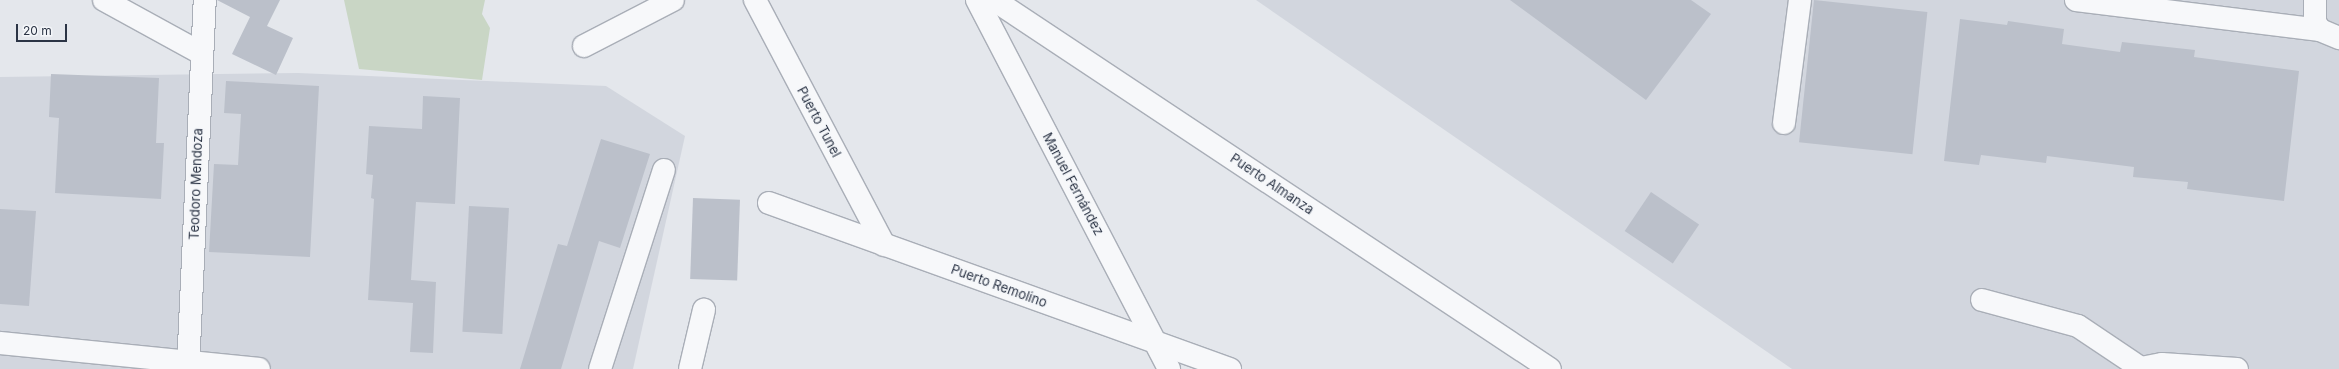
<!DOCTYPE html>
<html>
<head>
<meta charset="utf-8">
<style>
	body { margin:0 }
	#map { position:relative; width:2339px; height:369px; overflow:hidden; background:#e4e7ec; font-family:Inter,sans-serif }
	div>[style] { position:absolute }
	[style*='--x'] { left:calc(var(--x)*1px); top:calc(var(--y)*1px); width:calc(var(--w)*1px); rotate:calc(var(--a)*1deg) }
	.built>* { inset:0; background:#d2d6de }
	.green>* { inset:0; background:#c9d6c5 }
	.building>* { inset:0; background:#bbc0ca; transform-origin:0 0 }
	.roads { filter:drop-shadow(1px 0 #a9aeb7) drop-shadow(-1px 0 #a9aeb7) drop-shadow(0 1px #a9aeb7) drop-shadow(0 -1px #a9aeb7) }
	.minor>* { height:22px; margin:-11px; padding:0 11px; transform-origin:11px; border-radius:11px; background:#f7f8fa }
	span { translate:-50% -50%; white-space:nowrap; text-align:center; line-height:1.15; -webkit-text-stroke:3px #f4f6f9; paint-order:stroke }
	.street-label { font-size:13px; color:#2b3445 }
	.scale { position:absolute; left:16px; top:24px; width:51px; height:18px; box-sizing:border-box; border:2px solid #2b3445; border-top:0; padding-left:5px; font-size:12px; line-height:14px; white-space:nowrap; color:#2b3445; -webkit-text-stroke:3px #f4f6f9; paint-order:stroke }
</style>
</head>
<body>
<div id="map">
	<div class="built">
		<i style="clip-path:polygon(1256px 0,2339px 0,2339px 369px,1792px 369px)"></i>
		<i style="clip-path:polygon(298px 73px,606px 86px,685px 136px,633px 369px,0 369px,0 77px)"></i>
	</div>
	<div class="green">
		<i style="clip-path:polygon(344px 0,485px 0,482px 14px,490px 28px,482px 80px,359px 69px)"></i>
	</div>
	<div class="building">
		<i style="clip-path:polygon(217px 0,280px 0,267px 26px,293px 38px,276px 75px,232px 54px,250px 17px)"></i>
		<i style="clip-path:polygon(1510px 0,1691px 0,1711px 14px,1646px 100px)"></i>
		<i style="left:1814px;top:0;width:114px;height:143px;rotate:6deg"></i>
		<i style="clip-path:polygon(1960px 19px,2007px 25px,2008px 21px,2064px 29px,2062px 44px,2120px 52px,2122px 42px,2195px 50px,2194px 57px,2299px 71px,2284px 201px,2187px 189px,2188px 182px,2133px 177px,2134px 167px,2047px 156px,2046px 163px,1981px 155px,1979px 165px,1944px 161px)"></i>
		<i style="clip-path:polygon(51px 74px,159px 78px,156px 143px,164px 143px,161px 199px,55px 193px,59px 118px,49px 117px)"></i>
		<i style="clip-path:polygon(226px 81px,319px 86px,310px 257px,209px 252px,214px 164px,238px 165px,241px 114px,224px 113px)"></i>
		<i style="clip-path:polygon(423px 96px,460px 98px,455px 204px,416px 202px,411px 280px,436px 282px,433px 353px,410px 352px,413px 303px,368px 300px,374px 199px,371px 198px,373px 175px,366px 174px,369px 126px,422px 129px)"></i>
		<i style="clip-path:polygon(601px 139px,650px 154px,620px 248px,599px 241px,561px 369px,520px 369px,558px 244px,567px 246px)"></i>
		<i style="left:1651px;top:192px;width:58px;height:47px;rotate:34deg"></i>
		<i style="left:693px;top:198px;width:47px;height:81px;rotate:2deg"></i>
		<i style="left:469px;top:206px;width:40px;height:126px;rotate:3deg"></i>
		<i style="clip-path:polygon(0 209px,36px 211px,29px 306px,0 304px)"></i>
	</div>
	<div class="roads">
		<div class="minor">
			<i style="--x:104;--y:0;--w:111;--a:28.7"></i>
			<i style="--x:755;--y:0;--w:277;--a:62.2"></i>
			<i style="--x:977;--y:0;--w:416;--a:62.5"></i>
			<i style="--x:994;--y:0;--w:667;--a:33.57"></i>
			<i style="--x:2076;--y:0;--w:246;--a:7"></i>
			<i style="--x:2315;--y:0;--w:22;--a:90"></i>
			<i style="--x:2315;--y:22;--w:9;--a:58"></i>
			<i style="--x:2320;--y:30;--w:21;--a:23"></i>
			<i style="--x:584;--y:46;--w:100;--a:-27.3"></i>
			<i style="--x:1784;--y:123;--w:124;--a:-82.6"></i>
			<i style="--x:769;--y:203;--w:490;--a:19.8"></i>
			<i style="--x:1982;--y:300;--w:99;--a:15.2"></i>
			<i style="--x:2078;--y:326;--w:73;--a:33.9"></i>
			<i style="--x:0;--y:343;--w:260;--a:5.7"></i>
			<i style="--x:188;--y:369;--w:369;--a:-87.4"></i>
			<i style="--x:600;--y:369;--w:209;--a:-72.2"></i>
			<i style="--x:690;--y:369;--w:61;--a:-76.7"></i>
			<i style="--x:2136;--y:369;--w:26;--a:-11"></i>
			<i style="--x:2162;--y:364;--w:75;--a:3.8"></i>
		</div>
	</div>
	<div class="street-label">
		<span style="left:819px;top:122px;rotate:62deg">Puerto Tunel</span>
		<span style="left:196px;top:184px;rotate:-88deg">Teodoro Mendoza</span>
		<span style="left:1073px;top:184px;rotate:62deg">Manuel Fernández</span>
		<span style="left:1272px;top:184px;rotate:34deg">Puerto Almanza</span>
		<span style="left:999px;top:286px;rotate:20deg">Puerto Remolino</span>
	</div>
	<div class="scale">20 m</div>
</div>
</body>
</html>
